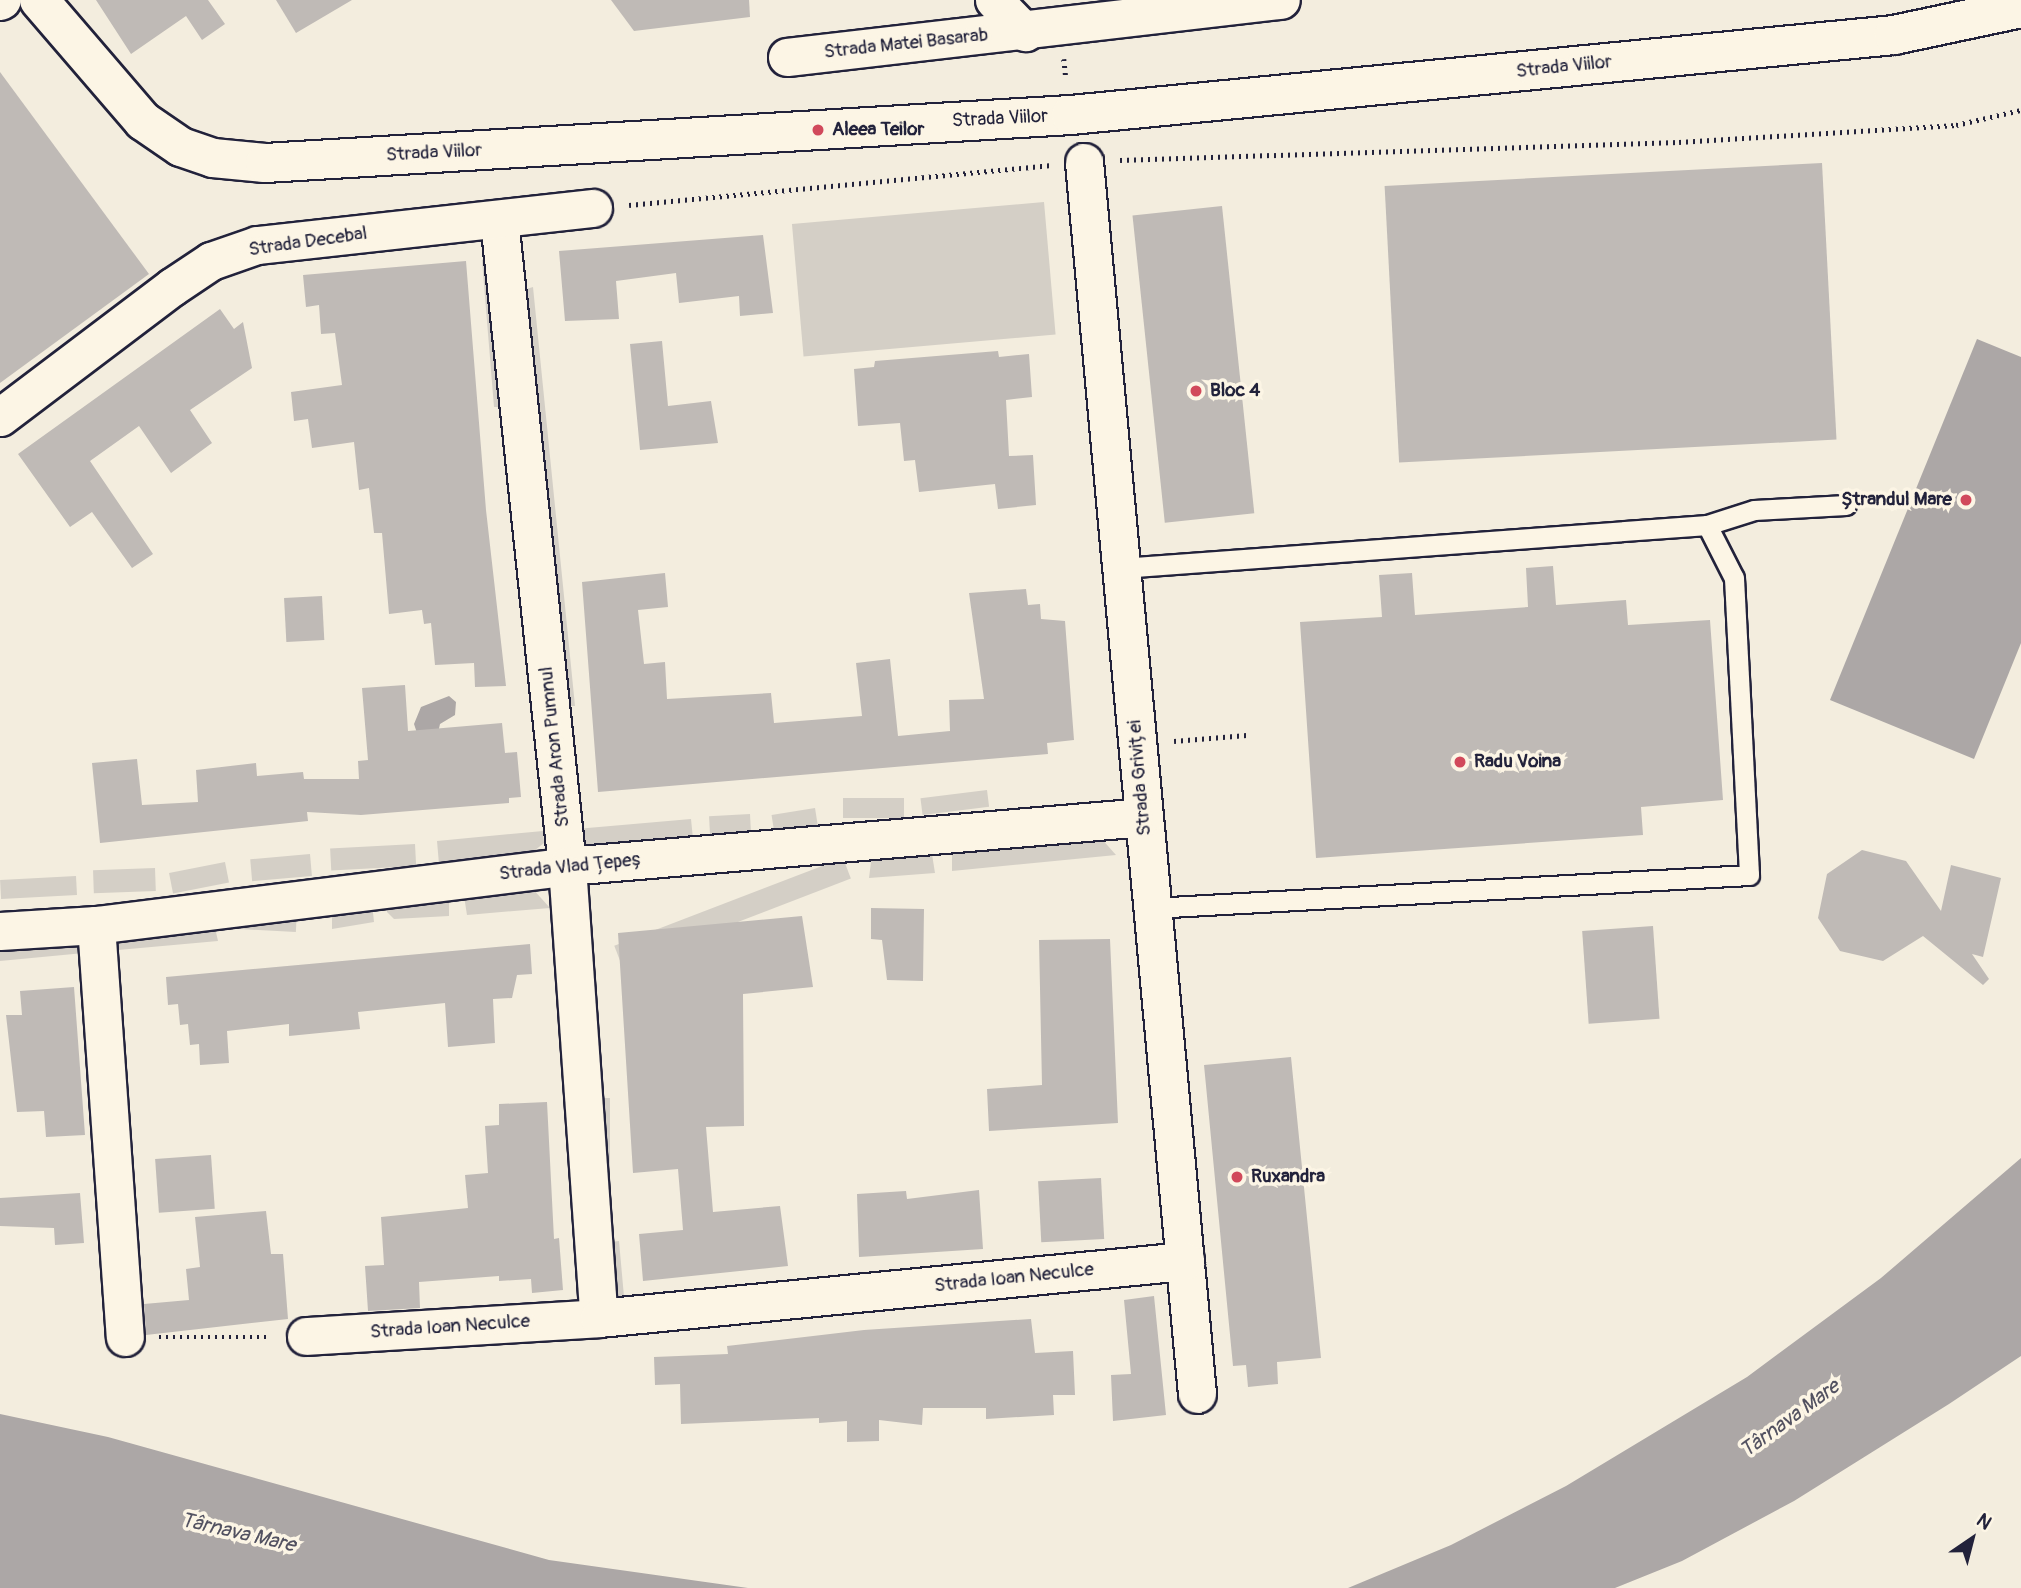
<!DOCTYPE html>
<html>
<head>
<meta charset="utf-8">
<style>
	body { margin:0 }
	#map { position:relative; width:2021px; height:1588px; overflow:hidden; background:#f3edde; font-family:Pangolin,sans-serif }
	div>[style] { position:absolute }
	[style*='--x'] { left:calc(var(--x)*1px); top:calc(var(--y)*1px); width:calc(var(--w)*1px); rotate:calc(var(--a)*1deg) }
	.green>* { inset:0; background:#d4cfc6; transform-origin:0 0 }
	.water>* { inset:0; background:#aca7a6 }
	.building>* { inset:0; background:#bfbab6; transform-origin:0 0 }
	.path>* { height:4.5px; margin-top:-2.25px; transform-origin:0; background:repeating-linear-gradient(90deg,#22223b 0 2px,transparent 0 7px) }
	.roads { filter:drop-shadow(2px 0 #22223b) drop-shadow(-2px 0 #22223b) drop-shadow(0 2px #22223b) drop-shadow(0 -2px #22223b) }
	.service>* { height:19px; margin:-9.5px; padding:0 9.5px; transform-origin:9.5px; border-radius:9.5px; background:#fcf5e5 }
	.minor>* { height:37px; margin:-18.5px; padding:0 18.5px; transform-origin:18.5px; border-radius:18.5px; background:#fcf5e5 }
	.tertiary>* { height:38px; margin:-19px; padding:0 19px; transform-origin:19px; border-radius:19px; background:#fcf5e5 }
	.dots>* { width:19px; height:19px; translate:-50% -50%; box-sizing:border-box; border:4px solid #fcf5e5; border-radius:50% }
	span { translate:-50% -50%; white-space:nowrap; text-align:center; line-height:1.15; -webkit-text-stroke:7px #fcf5e5; paint-order:stroke }
	.street-label { font-size:19px; color:#22223b }
	.poi-label { font-size:19px; color:#22223b; font-weight:700 }
	.left { translate:0 -50%; text-align:left }
	.right { translate:-100% -50%; text-align:right }
	.water-label { font-size:21px; color:#525160; font-style:italic }
	.north { position:absolute; left:1937px; top:1504px; width:70px; height:70px; -webkit-text-stroke:5px #fcf5e5; paint-order:stroke; rotate:35deg; font-size:19px; font-weight:700; line-height:28px; text-align:center; color:#22223b }
	.north::after { content:''; display:block; margin:auto; width:24px; height:32px; background:#22223b; clip-path:polygon(50% 0,100% 100%,50% 72%,0 100%) }
</style>
</head>
<body>
<div id="map">
	<div class="green">
		<i style="left:1044px;top:202px;width:133px;height:253px;rotate:85deg"></i>
		<i style="clip-path:polygon(489px 254px,506px 407px,494px 407px,482px 260px)"></i>
		<i style="clip-path:polygon(533px 287px,560px 556px,575px 706px,562px 706px,523px 290px)"></i>
		<i style="left:987px;top:790px;width:17px;height:67px;rotate:83deg"></i>
		<i style="left:904px;top:798px;width:20px;height:61px;rotate:90deg"></i>
		<i style="left:815px;top:808px;width:18px;height:44px;rotate:81deg"></i>
		<i style="left:750px;top:814px;width:19px;height:41px;rotate:87deg"></i>
		<i style="clip-path:polygon(691px 819px,693px 839px,587px 848px,577px 842px,576px 829px)"></i>
		<i style="clip-path:polygon(543px 831px,544px 843px,534px 851px,439px 864px,437px 841px)"></i>
		<i style="clip-path:polygon(1100px 837px,1116px 855px,952px 871px,952px 847px)"></i>
		<i style="left:415px;top:844px;width:22px;height:85px;rotate:87deg"></i>
		<i style="clip-path:polygon(931px 848px,935px 873px,869px 878px,872px 854px)"></i>
		<i style="left:310px;top:854px;width:22px;height:60px;rotate:85deg"></i>
		<i style="left:843px;top:858px;width:22px;height:245px;rotate:69deg"></i>
		<i style="left:225px;top:862px;width:21px;height:57px;rotate:79deg"></i>
		<i style="left:155px;top:868px;width:23px;height:62px;rotate:88deg"></i>
		<i style="left:76px;top:876px;width:19px;height:76px;rotate:87deg"></i>
		<i style="clip-path:polygon(532px 888px,550px 908px,467px 915px,464px 896px)"></i>
		<i style="clip-path:polygon(449px 898px,449px 916px,394px 919px,387px 912px,387px 904px)"></i>
		<i style="clip-path:polygon(372px 903px,374px 922px,332px 929px,332px 907px)"></i>
		<i style="left:297px;top:910px;width:22px;height:69px;rotate:93deg"></i>
		<i style="clip-path:polygon(213px 919px,218px 941px,107px 951px,106px 940px)"></i>
		<i style="clip-path:polygon(72px 932px,84px 953px,0 961px,0 940px)"></i>
		<i style="left:603px;top:1098px;width:7px;height:79px"></i>
		<i style="clip-path:polygon(619px 1241px,625px 1308px,614px 1297px,611px 1242px)"></i>
	</div>
	<div class="water">
		<i style="clip-path:polygon(1977px 339px,2021px 357px,2021px 643px,1974px 759px,1830px 700px)"></i>
		<i style="clip-path:polygon(449px 696px,456px 702px,455px 715px,440px 724px,438px 733px,418px 736px,414px 724px,421px 707px)"></i>
		<i style="clip-path:polygon(2021px 1158px,2021px 1356px,1949px 1404px,1794px 1501px,1682px 1561px,1615px 1588px,1348px 1588px,1451px 1545px,1566px 1486px,1747px 1377px,1881px 1278px)"></i>
		<i style="clip-path:polygon(0 1414px,108px 1437px,549px 1560px,748px 1588px,0 1588px)"></i>
	</div>
	<div class="building">
		<i style="clip-path:polygon(96px 0,208px 0,225px 24px,202px 40px,186px 16px,131px 54px)"></i>
		<i style="clip-path:polygon(276px 0,352px 0,296px 33px)"></i>
		<i style="clip-path:polygon(611px 0,749px 0,750px 17px,634px 31px)"></i>
		<i style="clip-path:polygon(0 72px,149px 274px,0 383px)"></i>
		<i style="left:1822px;top:163px;width:277px;height:438px;rotate:87deg"></i>
		<i style="left:1222px;top:206px;width:309px;height:90px;rotate:84deg"></i>
		<i style="clip-path:polygon(763px 235px,773px 313px,740px 316px,739px 296px,679px 303px,676px 273px,616px 281px,619px 319px,565px 321px,559px 251px)"></i>
		<i style="clip-path:polygon(466px 261px,486px 510px,506px 686px,475px 687px,474px 663px,435px 665px,431px 623px,424px 624px,422px 610px,389px 614px,382px 533px,374px 533px,369px 488px,359px 490px,354px 442px,312px 448px,308px 419px,294px 421px,291px 392px,342px 385px,335px 333px,321px 334px,319px 305px,306px 307px,303px 275px)"></i>
		<i style="clip-path:polygon(220px 309px,234px 329px,243px 322px,252px 368px,190px 410px,212px 443px,171px 473px,139px 426px,90px 461px,153px 554px,132px 568px,92px 512px,70px 527px,18px 454px)"></i>
		<i style="clip-path:polygon(662px 341px,668px 406px,711px 401px,718px 443px,640px 450px,630px 344px)"></i>
		<i style="clip-path:polygon(998px 351px,999px 357px,1029px 354px,1032px 397px,1006px 400px,1009px 456px,1033px 455px,1036px 505px,998px 509px,995px 484px,919px 492px,915px 460px,904px 461px,900px 423px,858px 426px,854px 369px,874px 367px,875px 361px)"></i>
		<i style="clip-path:polygon(1553px 566px,1556px 605px,1626px 600px,1628px 625px,1710px 620px,1723px 800px,1641px 807px,1643px 835px,1316px 858px,1300px 622px,1382px 617px,1379px 575px,1412px 573px,1415px 615px,1528px 607px,1526px 568px)"></i>
		<i style="clip-path:polygon(665px 573px,668px 607px,638px 610px,644px 664px,665px 662px,667px 699px,771px 693px,774px 723px,862px 716px,856px 663px,890px 659px,898px 736px,950px 731px,949px 700px,984px 699px,969px 593px,1026px 589px,1028px 605px,1040px 604px,1041px 619px,1065px 621px,1074px 740px,1047px 743px,1048px 754px,598px 792px,582px 582px)"></i>
		<i style="left:322px;top:596px;width:44px;height:38px;rotate:87deg"></i>
		<i style="clip-path:polygon(405px 685px,408px 731px,502px 723px,505px 753px,517px 752px,521px 797px,509px 798px,509px 803px,361px 815px,307px 812px,308px 821px,100px 843px,92px 763px,137px 759px,142px 805px,198px 802px,196px 770px,256px 763px,257px 776px,303px 772px,304px 779px,359px 779px,358px 761px,368px 760px,362px 688px)"></i>
		<i style="clip-path:polygon(1862px 850px,1906px 861px,1941px 911px,1951px 865px,2001px 878px,1983px 957px,1972px 954px,1989px 979px,1983px 985px,1923px 936px,1883px 961px,1840px 951px,1818px 918px,1827px 874px)"></i>
		<i style="clip-path:polygon(871px 908px,924px 909px,923px 981px,887px 980px,882px 940px,871px 939px)"></i>
		<i style="clip-path:polygon(802px 916px,813px 987px,743px 994px,744px 1126px,706px 1127px,713px 1212px,780px 1206px,788px 1266px,643px 1281px,639px 1234px,683px 1230px,678px 1169px,633px 1173px,618px 933px)"></i>
		<i style="left:1653px;top:926px;width:93px;height:71px;rotate:86deg"></i>
		<i style="clip-path:polygon(1110px 939px,1118px 1123px,989px 1131px,987px 1089px,1042px 1085px,1039px 940px)"></i>
		<i style="clip-path:polygon(530px 944px,532px 974px,517px 975px,512px 998px,493px 999px,495px 1043px,448px 1047px,445px 1003px,358px 1012px,360px 1029px,289px 1036px,289px 1024px,227px 1031px,229px 1063px,200px 1065px,199px 1044px,190px 1045px,188px 1024px,180px 1025px,178px 1004px,168px 1005px,166px 977px)"></i>
		<i style="clip-path:polygon(74px 987px,85px 1135px,46px 1137px,44px 1111px,17px 1112px,6px 1015px,22px 1015px,20px 991px)"></i>
		<i style="clip-path:polygon(1291px 1057px,1321px 1358px,1277px 1362px,1278px 1384px,1248px 1387px,1246px 1365px,1233px 1366px,1204px 1065px)"></i>
		<i style="clip-path:polygon(547px 1102px,554px 1239px,559px 1238px,563px 1290px,532px 1293px,531px 1279px,499px 1281px,499px 1276px,419px 1282px,420px 1308px,368px 1311px,365px 1266px,384px 1265px,381px 1217px,468px 1208px,465px 1175px,488px 1173px,485px 1126px,499px 1125px,499px 1104px)"></i>
		<i style="left:211px;top:1155px;width:54px;height:56px;rotate:86deg"></i>
		<i style="left:1101px;top:1178px;width:61px;height:63px;rotate:87deg"></i>
		<i style="clip-path:polygon(979px 1190px,983px 1249px,859px 1257px,857px 1194px,906px 1191px,907px 1199px)"></i>
		<i style="clip-path:polygon(80px 1193px,84px 1243px,55px 1245px,54px 1228px,0 1226px,0 1198px)"></i>
		<i style="clip-path:polygon(266px 1211px,271px 1254px,283px 1254px,288px 1319px,146px 1335px,144px 1304px,189px 1300px,186px 1269px,200px 1267px,195px 1217px)"></i>
		<i style="clip-path:polygon(1154px 1296px,1166px 1415px,1113px 1421px,1111px 1375px,1131px 1374px,1124px 1300px)"></i>
		<i style="clip-path:polygon(1031px 1319px,1035px 1353px,1073px 1351px,1075px 1395px,1053px 1395px,1054px 1415px,986px 1419px,986px 1408px,923px 1408px,922px 1425px,879px 1420px,879px 1441px,847px 1442px,847px 1421px,819px 1423px,819px 1418px,681px 1424px,680px 1384px,655px 1385px,654px 1357px,728px 1354px,727px 1346px,864px 1330px)"></i>
	</div>
	<div class="path">
		<i style="--x:1064;--y:59;--w:19;--a:84"></i>
		<i style="--x:1120;--y:160;--w:559;--a:-1.84"></i>
		<i style="--x:1679;--y:142;--w:278;--a:-3.5"></i>
		<i style="--x:1956;--y:125;--w:67;--a:-13"></i>
		<i style="--x:629;--y:205;--w:422;--a:-5.4"></i>
		<i style="--x:1174;--y:741;--w:73;--a:-4.7"></i>
		<i style="--x:159;--y:1337;--w:111;--a:0"></i>
	</div>
	<div class="roads">
		<div class="service">
			<i style="--x:1707;--y:525;--w:49;--a:-17.7"></i>
			<i style="--x:1754;--y:510;--w:92;--a:-3.1"></i>
			<i style="--x:1121;--y:568;--w:588;--a:-4.2"></i>
			<i style="--x:1707;--y:525;--w:59;--a:63"></i>
			<i style="--x:1734;--y:578;--w:297;--a:87.1"></i>
			<i style="--x:1749;--y:875;--w:598;--a:176.84"></i>
		</div>
		<div class="minor">
			<i style="--x:994;--y:0;--w:45;--a:45.9"></i>
			<i style="--x:787;--y:57;--w:497;--a:-6.6"></i>
			<i style="--x:1084;--y:162;--w:1237;--a:84.76"></i>
			<i style="--x:499;--y:220;--w:650;--a:83.99"></i>
			<i style="--x:567;--y:866;--w:453;--a:86"></i>
			<i style="--x:0;--y:417;--w:216;--a:-37.1"></i>
			<i style="--x:172;--y:287;--w:47;--a:-33.7"></i>
			<i style="--x:211;--y:261;--w:49;--a:-19.2"></i>
			<i style="--x:257;--y:245;--w:338;--a:-6.3"></i>
			<i style="--x:96;--y:925;--w:413;--a:86"></i>
			<i style="--x:0;--y:931;--w:96;--a:-3.6"></i>
			<i style="--x:96;--y:925;--w:475;--a:-7.1"></i>
			<i style="--x:567;--y:866;--w:579;--a:-4.85"></i>
			<i style="--x:306;--y:1336;--w:294;--a:-3.5"></i>
			<i style="--x:599;--y:1318;--w:589;--a:-5.56"></i>
		</div>
		<div class="tertiary">
			<i style="--x:39;--y:0;--w:160;--a:49.3"></i>
			<i style="--x:143;--y:121;--w:46;--a:34.4"></i>
			<i style="--x:181;--y:147;--w:34;--a:19"></i>
			<i style="--x:213;--y:158;--w:52;--a:5.5"></i>
			<i style="--x:265;--y:163;--w:807;--a:-3.41"></i>
			<i style="--x:1071;--y:115;--w:827;--a:-5.55"></i>
			<i style="--x:1894;--y:35;--w:130;--a:-12"></i>
			<i style="--x:0;--y:1;--w:2;--a:-27"></i>
		</div>
	</div>
	<div class="dots">
		<i style="left:818px;top:130px;background:#d1495b"></i>
		<i style="left:1196px;top:391px;background:#d1495b"></i>
		<i style="left:1966px;top:500px;background:#d1495b"></i>
		<i style="left:1460px;top:762px;background:#d1495b"></i>
		<i style="left:1237px;top:1177px;background:#d1495b"></i>
	</div>
	<div class="street-label">
		<span style="left:906px;top:44px;rotate:-6deg">Strada Matei Basarab</span>
		<span style="left:1564px;top:67px;rotate:-6deg">Strada Viilor</span>
		<span style="left:1000px;top:119px;rotate:-3deg">Strada Viilor</span>
		<span style="left:434px;top:153px;rotate:-3deg">Strada Viilor</span>
		<span style="left:308px;top:242px;rotate:-8deg">Strada Decebal</span>
		<span style="left:555px;top:747px;rotate:-96deg">Strada Aron Pumnul</span>
		<span style="left:1140px;top:778px;rotate:-95deg">Strada Griviței</span>
		<span style="left:571px;top:867px;rotate:-6deg">Strada Vlad Țepeș</span>
		<span style="left:1014px;top:1278px;rotate:-6deg">Strada Ioan Neculce</span>
		<span style="left:450px;top:1327px;rotate:-4deg">Strada Ioan Neculce</span>
	</div>
	<div class="poi-label">
		<span class="left" style="left:832px;top:130px">Aleea Teilor</span>
		<span class="left" style="left:1210px;top:391px">Bloc 4</span>
		<span class="right" style="left:1952px;top:500px">Ștrandul Mare</span>
		<span class="left" style="left:1474px;top:762px">Radu Voina</span>
		<span class="left" style="left:1251px;top:1177px">Ruxandra</span>
	</div>
	<div class="water-label">
		<span style="left:1790px;top:1419px;rotate:-36deg">Târnava Mare</span>
		<span style="left:238px;top:1533px;rotate:13deg">Târnava Mare</span>
	</div>
	<div class="north">N</div>
</div>
</body>
</html>
